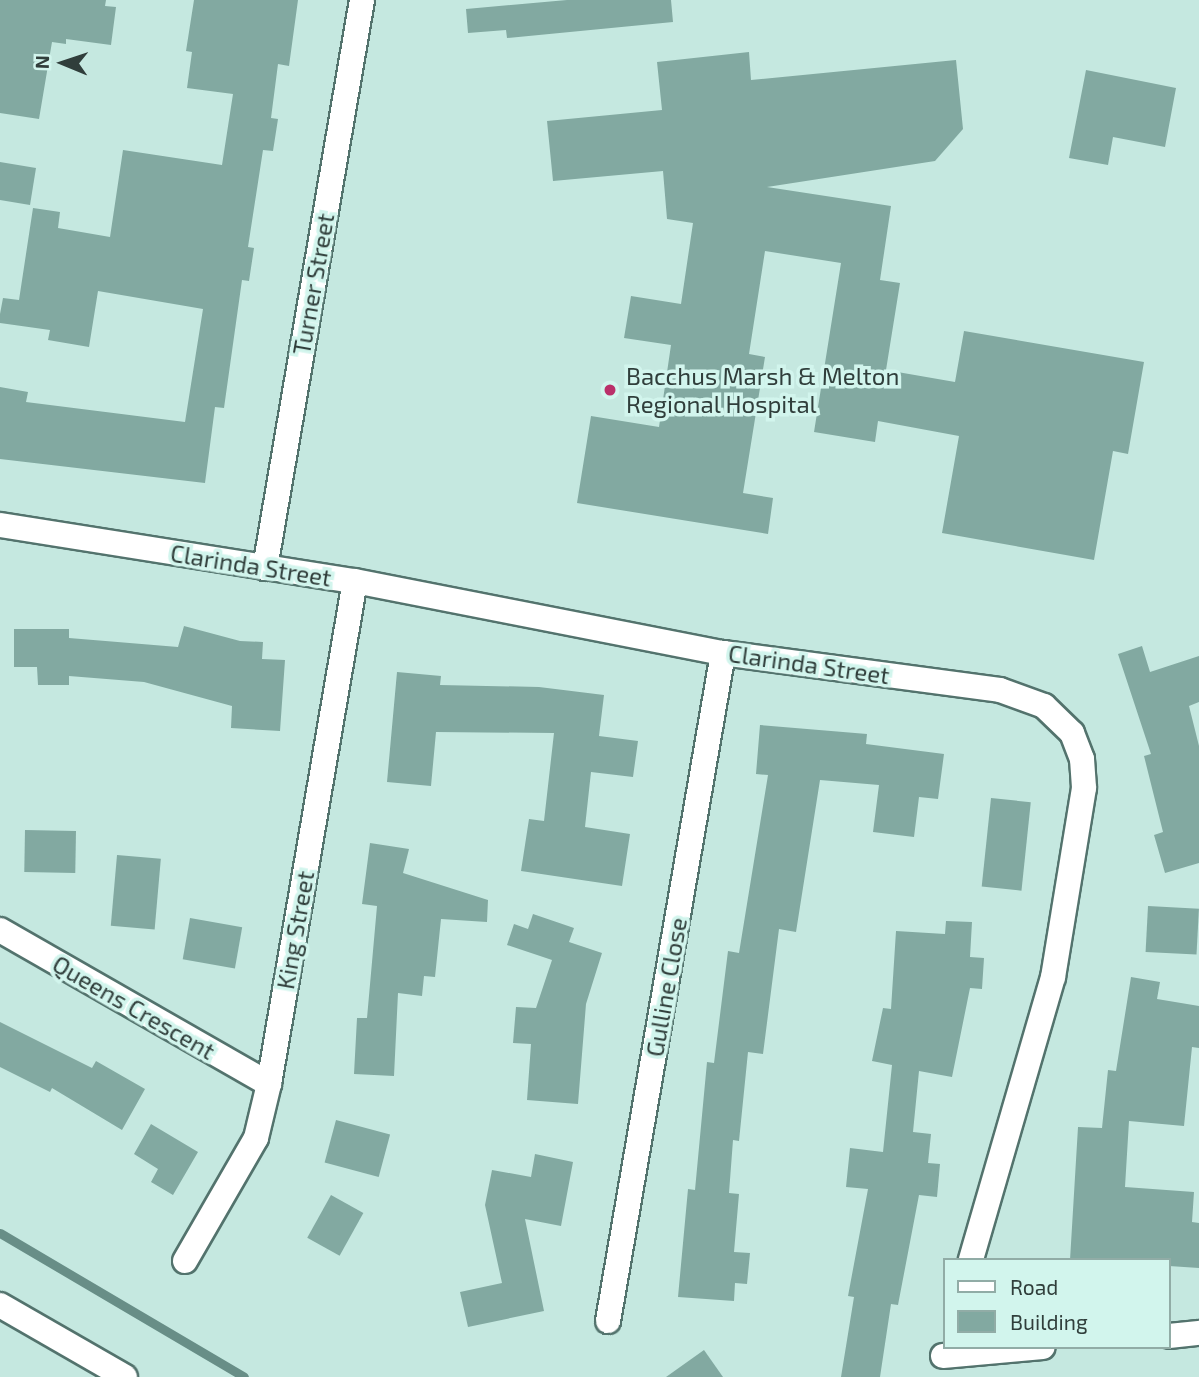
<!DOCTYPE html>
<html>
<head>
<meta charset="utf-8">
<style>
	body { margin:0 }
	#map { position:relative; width:1199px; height:1377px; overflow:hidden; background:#c5e8e0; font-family:"Exo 2",sans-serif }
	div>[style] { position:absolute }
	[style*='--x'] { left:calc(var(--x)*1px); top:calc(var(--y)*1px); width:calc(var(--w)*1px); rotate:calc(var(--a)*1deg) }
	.stream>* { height:9px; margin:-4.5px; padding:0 4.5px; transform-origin:4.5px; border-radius:4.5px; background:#688e87 }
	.building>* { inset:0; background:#82a9a1; transform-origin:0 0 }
	.roads { filter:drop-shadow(2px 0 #53736d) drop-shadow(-2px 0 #53736d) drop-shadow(0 2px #53736d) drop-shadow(0 -2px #53736d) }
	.minor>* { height:24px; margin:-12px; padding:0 12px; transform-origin:12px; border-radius:12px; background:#fff }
	.dots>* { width:19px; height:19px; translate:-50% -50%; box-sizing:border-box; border:4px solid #d2f5ed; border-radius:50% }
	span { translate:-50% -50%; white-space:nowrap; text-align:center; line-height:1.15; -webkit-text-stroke:7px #d2f5ed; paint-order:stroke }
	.street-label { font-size:24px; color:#303e3b }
	.poi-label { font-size:24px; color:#303e3b }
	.left { translate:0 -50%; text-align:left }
	.legend { position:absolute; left:943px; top:1258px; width:228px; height:91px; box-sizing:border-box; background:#d2f5ed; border:2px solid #91aca6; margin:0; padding:9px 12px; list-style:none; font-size:21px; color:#303e3b }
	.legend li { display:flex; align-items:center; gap:14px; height:35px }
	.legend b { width:35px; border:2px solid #91aca6 }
	.north { position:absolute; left:28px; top:28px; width:70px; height:70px; -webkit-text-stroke:5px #d2f5ed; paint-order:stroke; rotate:272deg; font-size:19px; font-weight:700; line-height:28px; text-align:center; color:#303e3b }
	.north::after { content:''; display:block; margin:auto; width:24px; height:32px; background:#303e3b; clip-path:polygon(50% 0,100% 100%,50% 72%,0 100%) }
</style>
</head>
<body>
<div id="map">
	<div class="stream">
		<i style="--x:0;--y:1233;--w:283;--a:30.5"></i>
	</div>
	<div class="building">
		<i style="clip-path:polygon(0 0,106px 0,105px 6px,116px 7px,111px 45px,66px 39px,66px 44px,52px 42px,39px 119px,0 113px)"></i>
		<i style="clip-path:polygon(194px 0,298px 0,289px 66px,278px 64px,271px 118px,278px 119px,273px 151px,263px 150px,248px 247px,254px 248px,249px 281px,242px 280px,224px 408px,215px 407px,205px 483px,0 459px,0 387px,28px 392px,26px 402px,185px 422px,203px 309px,98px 291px,89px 347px,48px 340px,50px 330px,0 323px,0 314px,3px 298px,19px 300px,33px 208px,60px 212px,58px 228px,110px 237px,123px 150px,222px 165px,233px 94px,187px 88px,192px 52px,186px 51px)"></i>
		<i style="clip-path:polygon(567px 0,671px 0,673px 22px,507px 38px,506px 30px,468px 33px,466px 9px)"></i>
		<i style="clip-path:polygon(749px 52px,751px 80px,956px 60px,963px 129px,935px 161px,767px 187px,891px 206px,880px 280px,900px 283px,886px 370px,955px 382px,964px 331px,1144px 362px,1128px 454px,1113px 451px,1094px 560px,942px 533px,959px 436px,878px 421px,875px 442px,814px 432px,841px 263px,765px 251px,749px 354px,765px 357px,743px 493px,773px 498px,768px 534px,577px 503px,591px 416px,659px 427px,671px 345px,624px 338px,631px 296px,681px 304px,693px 223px,667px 219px,663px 171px,553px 181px,547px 121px,662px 110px,657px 62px)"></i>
		<i style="clip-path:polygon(1086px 70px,1176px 88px,1165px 147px,1113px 137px,1108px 165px,1069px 158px)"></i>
		<i style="clip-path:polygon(0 162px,36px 168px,30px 205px,0 200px)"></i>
		<i style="clip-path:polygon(184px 626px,240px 641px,263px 642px,262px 659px,285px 660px,280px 731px,231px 728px,232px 706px,144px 682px,69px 676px,69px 685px,38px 685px,37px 667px,14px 667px,14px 629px,69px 629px,69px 638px,178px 647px)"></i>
		<i style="clip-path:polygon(1142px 646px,1150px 672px,1199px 656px,1199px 702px,1189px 706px,1199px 746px,1199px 863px,1165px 873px,1154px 835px,1163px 832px,1144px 756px,1151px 754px,1118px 654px)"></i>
		<i style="clip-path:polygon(397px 672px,441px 676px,440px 685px,539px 687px,604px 695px,599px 736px,638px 741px,633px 777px,591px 772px,585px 827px,630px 834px,622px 886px,521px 871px,529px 819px,544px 821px,554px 733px,436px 732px,431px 786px,387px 782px)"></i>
		<i style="clip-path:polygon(760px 725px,867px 734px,866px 744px,944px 754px,938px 799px,919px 797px,914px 837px,873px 832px,879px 785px,820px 780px,796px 932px,779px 929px,763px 1054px,748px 1052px,739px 1141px,733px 1140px,729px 1193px,739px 1194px,734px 1252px,750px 1253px,747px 1284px,735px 1283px,734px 1301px,678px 1297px,688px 1189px,695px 1190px,707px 1062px,714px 1063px,728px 951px,739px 953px,768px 775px,756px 774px)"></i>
		<i style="left:991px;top:798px;width:40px;height:89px;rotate:6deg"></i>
		<i style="left:25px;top:830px;width:51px;height:42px;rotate:1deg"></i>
		<i style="clip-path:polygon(370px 843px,409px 849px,403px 873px,488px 900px,487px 922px,441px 919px,435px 977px,424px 976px,422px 996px,398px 993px,394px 1076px,354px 1074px,357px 1018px,367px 1018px,377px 906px,362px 904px)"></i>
		<i style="left:117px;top:855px;width:44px;height:71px;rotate:5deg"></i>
		<i style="left:1148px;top:906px;width:51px;height:46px;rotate:3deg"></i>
		<i style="clip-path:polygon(533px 914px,574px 928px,569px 942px,602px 953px,586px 1004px,578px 1104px,527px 1100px,531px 1044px,513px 1043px,516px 1007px,536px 1008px,552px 960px,507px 945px,514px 924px,528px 929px)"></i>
		<i style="left:190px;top:918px;width:53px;height:42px;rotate:10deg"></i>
		<i style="clip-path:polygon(946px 921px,972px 922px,970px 957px,984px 958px,982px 989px,970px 988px,952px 1077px,919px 1071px,913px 1132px,931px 1134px,928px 1163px,940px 1164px,937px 1197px,919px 1195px,898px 1305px,891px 1304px,880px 1377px,841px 1377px,854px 1297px,848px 1296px,868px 1189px,846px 1187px,850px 1148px,883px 1152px,892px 1065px,872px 1061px,883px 1008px,891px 1009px,896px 931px,945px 934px)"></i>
		<i style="clip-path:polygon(1131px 977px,1160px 982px,1157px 999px,1199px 1006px,1199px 1048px,1192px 1047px,1184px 1126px,1129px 1121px,1125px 1187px,1194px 1192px,1192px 1222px,1199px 1223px,1199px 1268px,1169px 1266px,1169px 1260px,1070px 1260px,1078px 1127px,1102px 1128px,1108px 1070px,1116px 1071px)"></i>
		<i style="clip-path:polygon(0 1022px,92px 1068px,96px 1061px,145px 1089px,122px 1130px,52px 1088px,50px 1092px,0 1067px)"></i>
		<i style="left:336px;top:1120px;width:56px;height:44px;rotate:15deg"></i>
		<i style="clip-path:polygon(151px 1124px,198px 1152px,173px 1195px,151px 1182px,158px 1169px,134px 1154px)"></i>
		<i style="clip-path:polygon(535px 1154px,573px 1162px,561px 1226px,525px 1219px,544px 1311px,468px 1327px,460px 1292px,502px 1283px,485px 1205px,492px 1170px,531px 1177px)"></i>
		<i style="left:331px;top:1195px;width:37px;height:49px;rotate:29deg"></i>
		<i style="clip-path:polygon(704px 1350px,723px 1377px,666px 1377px)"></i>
	</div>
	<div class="roads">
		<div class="minor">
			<i style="--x:0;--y:525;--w:359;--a:9"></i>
			<i style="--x:355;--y:581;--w:375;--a:11.1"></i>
			<i style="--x:723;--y:653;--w:279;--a:7.6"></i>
			<i style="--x:1000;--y:690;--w:47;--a:20"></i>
			<i style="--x:1044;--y:706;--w:39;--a:44"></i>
			<i style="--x:1072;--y:733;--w:28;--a:69"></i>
			<i style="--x:1082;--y:759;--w:29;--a:86"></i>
			<i style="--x:1084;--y:788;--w:192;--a:99.3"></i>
			<i style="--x:1053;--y:977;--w:295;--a:106.2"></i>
			<i style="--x:265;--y:568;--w:576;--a:-80.31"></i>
			<i style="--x:0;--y:930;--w:310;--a:29.8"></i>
			<i style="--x:185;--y:1261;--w:142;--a:-60"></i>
			<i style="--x:256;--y:1138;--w:56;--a:-76.5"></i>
			<i style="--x:269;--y:1084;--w:510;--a:-80.3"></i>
			<i style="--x:0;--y:1305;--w:144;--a:29.9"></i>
			<i style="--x:608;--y:1321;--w:678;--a:-80.23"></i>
			<i style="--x:1169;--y:1336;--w:30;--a:-6"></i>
			<i style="--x:943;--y:1356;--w:100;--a:-5.1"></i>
		</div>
	</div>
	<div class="dots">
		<i style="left:610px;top:390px;background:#ba306a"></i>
	</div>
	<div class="street-label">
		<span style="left:313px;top:284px;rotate:-80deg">Turner Street</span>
		<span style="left:251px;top:565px;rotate:9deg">Clarinda Street</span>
		<span style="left:809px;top:664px;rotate:8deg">Clarinda Street</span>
		<span style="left:295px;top:930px;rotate:-80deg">King Street</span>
		<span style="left:666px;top:987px;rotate:-80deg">Gulline Close</span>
		<span style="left:134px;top:1007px;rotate:30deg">Queens Crescent</span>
	</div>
	<div class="poi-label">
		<span class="left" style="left:626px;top:390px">Bacchus Marsh &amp; Melton<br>Regional Hospital</span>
	</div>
	<ul class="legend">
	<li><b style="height:9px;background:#fff"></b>Road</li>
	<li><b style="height:19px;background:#82a9a1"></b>Building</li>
	</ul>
	<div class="north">N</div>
</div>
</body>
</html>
